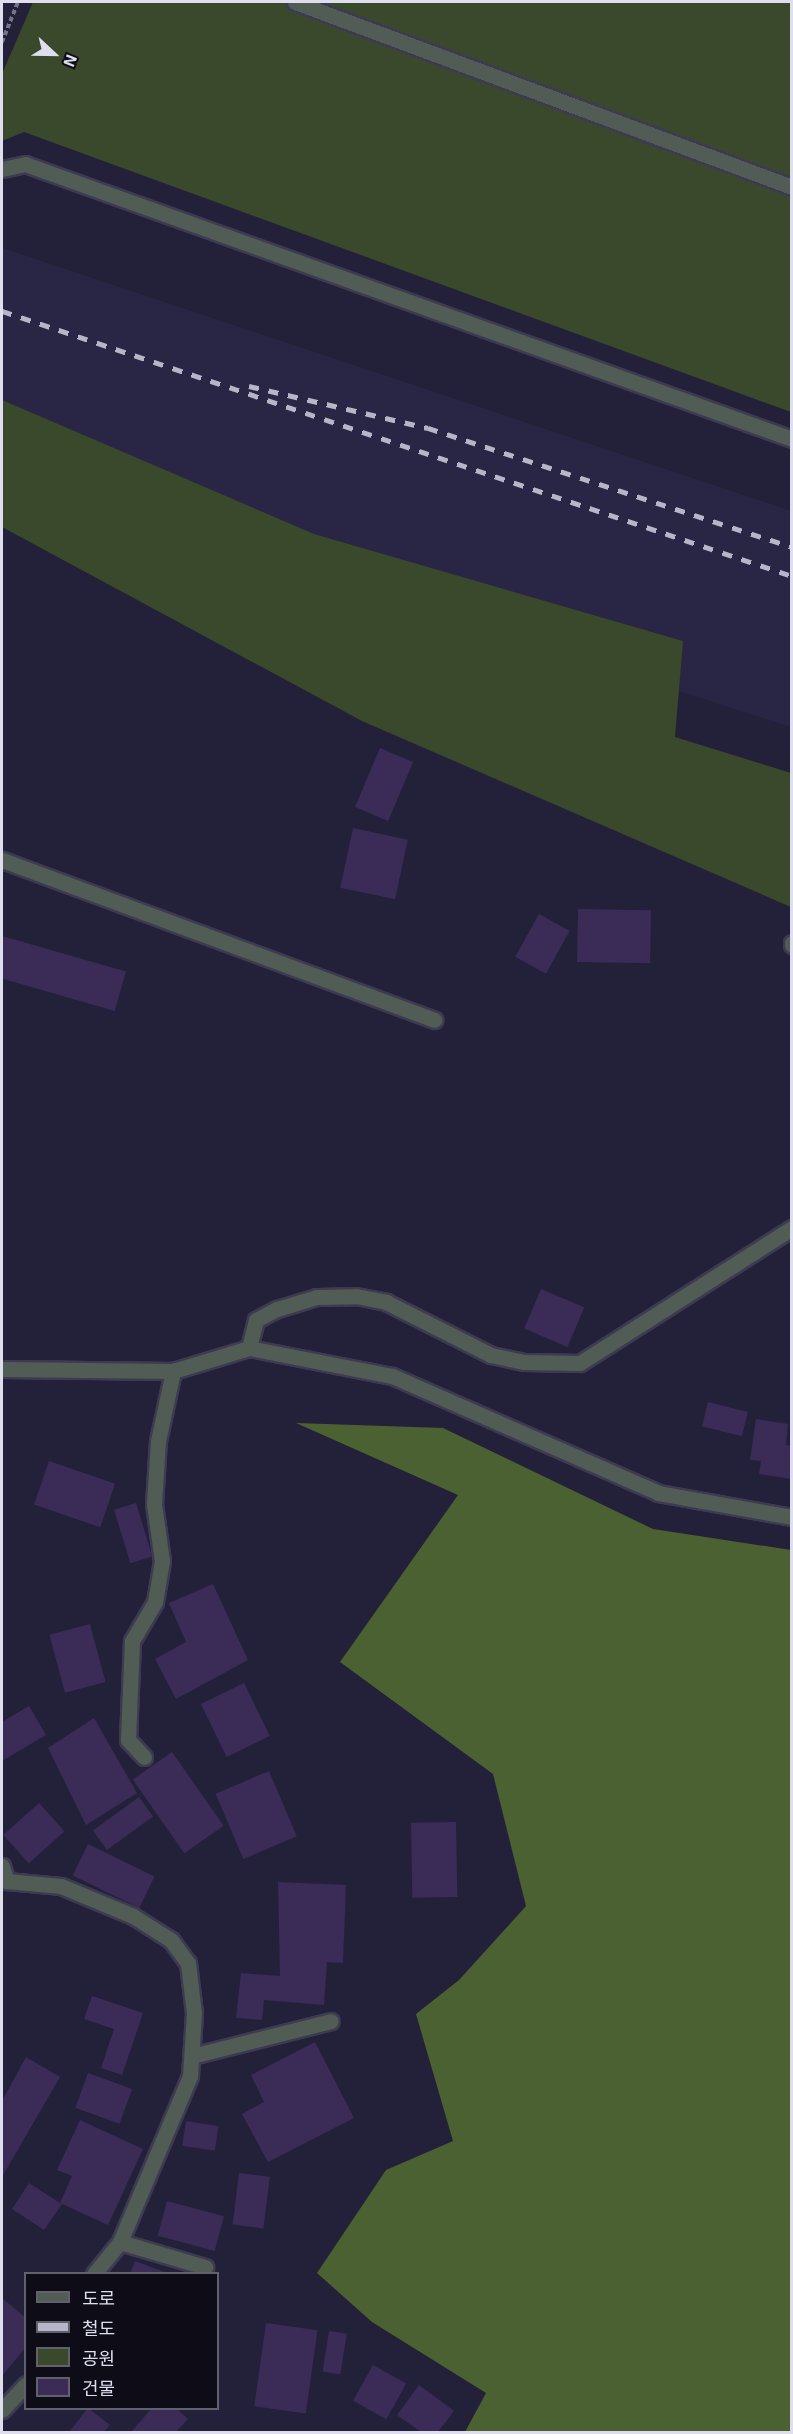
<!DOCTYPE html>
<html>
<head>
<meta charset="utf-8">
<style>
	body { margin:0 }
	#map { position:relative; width:793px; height:2434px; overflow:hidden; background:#232139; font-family:"Exo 2","Noto Sans KR",sans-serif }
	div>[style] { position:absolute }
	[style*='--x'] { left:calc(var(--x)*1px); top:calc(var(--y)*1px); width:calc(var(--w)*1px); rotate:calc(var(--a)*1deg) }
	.built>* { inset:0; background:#292645 }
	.green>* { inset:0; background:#3a482c }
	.forest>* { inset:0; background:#4b6131 }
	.building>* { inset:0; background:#3b2b57; transform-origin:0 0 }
	.path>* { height:4px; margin-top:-2px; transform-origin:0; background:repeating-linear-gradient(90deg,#757489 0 4.5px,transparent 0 7.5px) }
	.roads { filter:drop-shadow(2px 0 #3d3b52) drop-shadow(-2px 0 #3d3b52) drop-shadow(0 2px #3d3b52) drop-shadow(0 -2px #3d3b52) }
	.lane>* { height:15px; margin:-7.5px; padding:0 7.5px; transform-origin:7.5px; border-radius:7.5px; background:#515d54 }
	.street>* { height:15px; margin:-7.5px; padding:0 7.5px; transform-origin:7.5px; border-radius:7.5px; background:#515d54 }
	.rail>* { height:4.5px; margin-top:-2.25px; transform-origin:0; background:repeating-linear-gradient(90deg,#b7b5c8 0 10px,transparent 0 20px) }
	span { translate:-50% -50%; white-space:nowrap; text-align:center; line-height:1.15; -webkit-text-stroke:4.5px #0d0c17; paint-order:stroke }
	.frame { position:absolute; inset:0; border:3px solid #dfdeef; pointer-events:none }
	.legend { position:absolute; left:24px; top:2272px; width:195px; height:138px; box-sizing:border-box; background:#0d0c17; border:2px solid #61606d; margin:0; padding:8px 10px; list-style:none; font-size:18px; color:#dfdeef }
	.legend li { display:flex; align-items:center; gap:12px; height:30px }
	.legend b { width:30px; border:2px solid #61606d }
	.north { position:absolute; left:24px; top:24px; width:60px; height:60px; -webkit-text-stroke:4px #0d0c17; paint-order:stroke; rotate:112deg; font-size:16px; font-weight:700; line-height:24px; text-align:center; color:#dfdeef }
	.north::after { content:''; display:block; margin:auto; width:21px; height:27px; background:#dfdeef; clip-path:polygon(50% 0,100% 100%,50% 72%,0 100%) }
</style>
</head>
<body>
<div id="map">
	<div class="built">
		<i style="clip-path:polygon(2px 248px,791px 511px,791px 727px,676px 690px,683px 641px,314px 534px,2px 405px)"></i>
	</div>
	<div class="green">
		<i style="clip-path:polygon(33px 2px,791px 2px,791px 412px,24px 132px,2px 141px,2px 74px)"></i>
		<i style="clip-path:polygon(2px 400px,314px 534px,683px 641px,675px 737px,791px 773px,791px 907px,362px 721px,2px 527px)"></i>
	</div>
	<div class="forest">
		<i style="clip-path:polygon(296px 1423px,443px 1428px,653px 1529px,791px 1550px,791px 2432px,465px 2432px,486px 2393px,372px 2322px,317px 2273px,386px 2170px,453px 2141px,416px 2014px,459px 1980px,526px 1906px,493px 1774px,340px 1662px,458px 1495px)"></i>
	</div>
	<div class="building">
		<i style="left:380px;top:748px;width:36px;height:64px;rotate:23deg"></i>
		<i style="left:353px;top:828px;width:56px;height:61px;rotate:12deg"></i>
		<i style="left:578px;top:909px;width:73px;height:53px;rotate:1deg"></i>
		<i style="left:539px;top:914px;width:35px;height:49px;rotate:29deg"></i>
		<i style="left:2px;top:936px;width:129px;height:41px;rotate:16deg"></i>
		<i style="left:541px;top:1289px;width:47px;height:43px;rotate:23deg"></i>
		<i style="left:708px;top:1402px;width:41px;height:25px;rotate:14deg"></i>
		<i style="clip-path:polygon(756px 1419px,788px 1424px,786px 1445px,792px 1446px,792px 1479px,759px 1474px,761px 1461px,750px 1460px)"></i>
		<i style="left:49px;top:1461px;width:70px;height:46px;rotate:19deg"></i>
		<i style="left:136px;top:1503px;width:56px;height:23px;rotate:73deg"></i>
		<i style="clip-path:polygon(213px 1584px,248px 1660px,176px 1699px,155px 1659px,186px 1642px,169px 1603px)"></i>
		<i style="left:90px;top:1624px;width:60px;height:42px;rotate:75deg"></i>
		<i style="left:244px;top:1683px;width:59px;height:48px;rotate:64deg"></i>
		<i style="clip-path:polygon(29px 1706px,46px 1735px,2px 1761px,2px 1722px)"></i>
		<i style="clip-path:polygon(94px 1718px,137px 1793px,86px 1825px,48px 1748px)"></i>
		<i style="left:172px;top:1752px;width:90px;height:48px;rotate:55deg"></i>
		<i style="left:269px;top:1771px;width:71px;height:58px;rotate:67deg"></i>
		<i style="left:139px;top:1797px;width:24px;height:57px;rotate:54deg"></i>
		<i style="left:39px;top:1803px;width:38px;height:48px;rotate:48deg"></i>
		<i style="left:456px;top:1822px;width:75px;height:45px;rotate:89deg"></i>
		<i style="left:88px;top:1844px;width:74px;height:35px;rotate:26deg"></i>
		<i style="clip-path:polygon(278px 1882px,346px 1885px,343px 1963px,327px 1962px,324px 2005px,264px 2000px,262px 2020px,236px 2018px,241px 1973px,280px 1976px)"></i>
		<i style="clip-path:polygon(92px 1996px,143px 2013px,122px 2075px,101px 2068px,114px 2029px,84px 2019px)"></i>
		<i style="clip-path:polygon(315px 2042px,354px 2118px,268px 2162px,242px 2114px,264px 2102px,251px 2075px)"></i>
		<i style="clip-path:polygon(26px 2057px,60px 2077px,2px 2177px,2px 2101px)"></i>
		<i style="left:88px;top:2073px;width:47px;height:37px;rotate:20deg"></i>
		<i style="clip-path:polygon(80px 2120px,143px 2149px,108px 2225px,62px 2204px,44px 2230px,12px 2209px,29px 2183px,60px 2203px,72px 2176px,57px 2170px)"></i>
		<i style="left:186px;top:2121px;width:33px;height:25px;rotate:9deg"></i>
		<i style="left:239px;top:2173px;width:31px;height:52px;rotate:7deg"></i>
		<i style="left:167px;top:2201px;width:59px;height:36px;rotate:15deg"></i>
		<i style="clip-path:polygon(135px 2261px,167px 2273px,167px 2274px,130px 2274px)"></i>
		<i style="clip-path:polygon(2px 2298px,26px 2318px,26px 2347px,2px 2376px)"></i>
		<i style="left:266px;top:2323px;width:52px;height:84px;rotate:8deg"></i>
		<i style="left:329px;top:2331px;width:18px;height:41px;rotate:9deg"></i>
		<i style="left:373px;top:2365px;width:38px;height:41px;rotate:29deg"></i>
		<i style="clip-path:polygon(419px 2385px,454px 2411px,438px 2432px,421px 2432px,397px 2415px)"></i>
		<i style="clip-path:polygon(88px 2408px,110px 2425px,104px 2432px,69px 2432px)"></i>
		<i style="clip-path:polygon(152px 2408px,176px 2408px,188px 2419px,176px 2432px,131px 2432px)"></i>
	</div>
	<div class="path">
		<i style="--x:2;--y:42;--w:43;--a:-68.2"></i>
	</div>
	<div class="roads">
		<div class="lane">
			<i style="--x:2;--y:169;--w:24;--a:-12"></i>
			<i style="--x:25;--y:164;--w:815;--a:19.72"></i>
		</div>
		<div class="street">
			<i style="--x:295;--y:2;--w:530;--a:20.42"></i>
			<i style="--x:2;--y:860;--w:461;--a:20.3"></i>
			<i style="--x:792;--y:943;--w:2;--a:90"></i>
			<i style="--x:249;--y:1348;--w:29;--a:-76"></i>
			<i style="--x:256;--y:1320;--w:24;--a:-28"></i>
			<i style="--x:277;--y:1309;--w:42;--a:-16.7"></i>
			<i style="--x:317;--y:1297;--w:39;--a:-1"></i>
			<i style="--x:356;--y:1296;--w:31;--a:11"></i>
			<i style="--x:386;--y:1302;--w:118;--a:26.8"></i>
			<i style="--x:491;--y:1355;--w:34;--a:12"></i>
			<i style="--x:524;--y:1362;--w:56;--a:1"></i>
			<i style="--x:580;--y:1363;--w:251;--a:-32.5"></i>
			<i style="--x:2;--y:1369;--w:171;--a:0.7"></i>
			<i style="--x:173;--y:1371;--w:79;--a:-16.8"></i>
			<i style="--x:249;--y:1348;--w:146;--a:11.1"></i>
			<i style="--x:392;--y:1376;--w:291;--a:23.7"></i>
			<i style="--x:658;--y:1493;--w:136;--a:10.2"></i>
			<i style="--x:144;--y:1757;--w:23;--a:-133"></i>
			<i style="--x:128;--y:1740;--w:99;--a:-87.7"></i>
			<i style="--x:132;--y:1641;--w:45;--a:-59.5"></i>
			<i style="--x:155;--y:1602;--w:42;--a:-80.3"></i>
			<i style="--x:162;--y:1561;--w:58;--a:-98"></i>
			<i style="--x:154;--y:1504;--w:63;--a:-86.4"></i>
			<i style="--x:158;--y:1441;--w:72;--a:-77.9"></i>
			<i style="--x:2;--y:1866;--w:16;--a:72"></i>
			<i style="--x:7;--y:1881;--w:54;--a:5.3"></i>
			<i style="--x:61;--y:1886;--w:78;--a:22.6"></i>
			<i style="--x:133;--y:1916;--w:45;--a:32.3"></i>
			<i style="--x:171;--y:1940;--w:29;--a:54"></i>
			<i style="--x:188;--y:1963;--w:50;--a:83.2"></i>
			<i style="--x:194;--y:2013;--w:63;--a:93.6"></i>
			<i style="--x:190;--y:2076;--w:180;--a:112.9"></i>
			<i style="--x:120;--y:2242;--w:41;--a:129.1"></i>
			<i style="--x:192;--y:2056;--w:143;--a:-14.1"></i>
			<i style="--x:120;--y:2242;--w:89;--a:16.4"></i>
			<i style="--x:2;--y:2410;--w:35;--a:-47"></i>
		</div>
	</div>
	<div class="rail">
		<i style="--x:2;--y:311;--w:833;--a:18.54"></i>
		<i style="--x:249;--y:386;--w:184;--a:13.2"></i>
		<i style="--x:428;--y:428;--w:383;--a:18.1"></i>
	</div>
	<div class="frame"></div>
	<ul class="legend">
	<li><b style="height:8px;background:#515d54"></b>도로</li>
	<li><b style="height:8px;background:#b7b5c8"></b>철도</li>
	<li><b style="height:16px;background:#3a482c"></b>공원</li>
	<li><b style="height:16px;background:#3b2b57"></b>건물</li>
	</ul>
	<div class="north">N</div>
</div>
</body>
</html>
